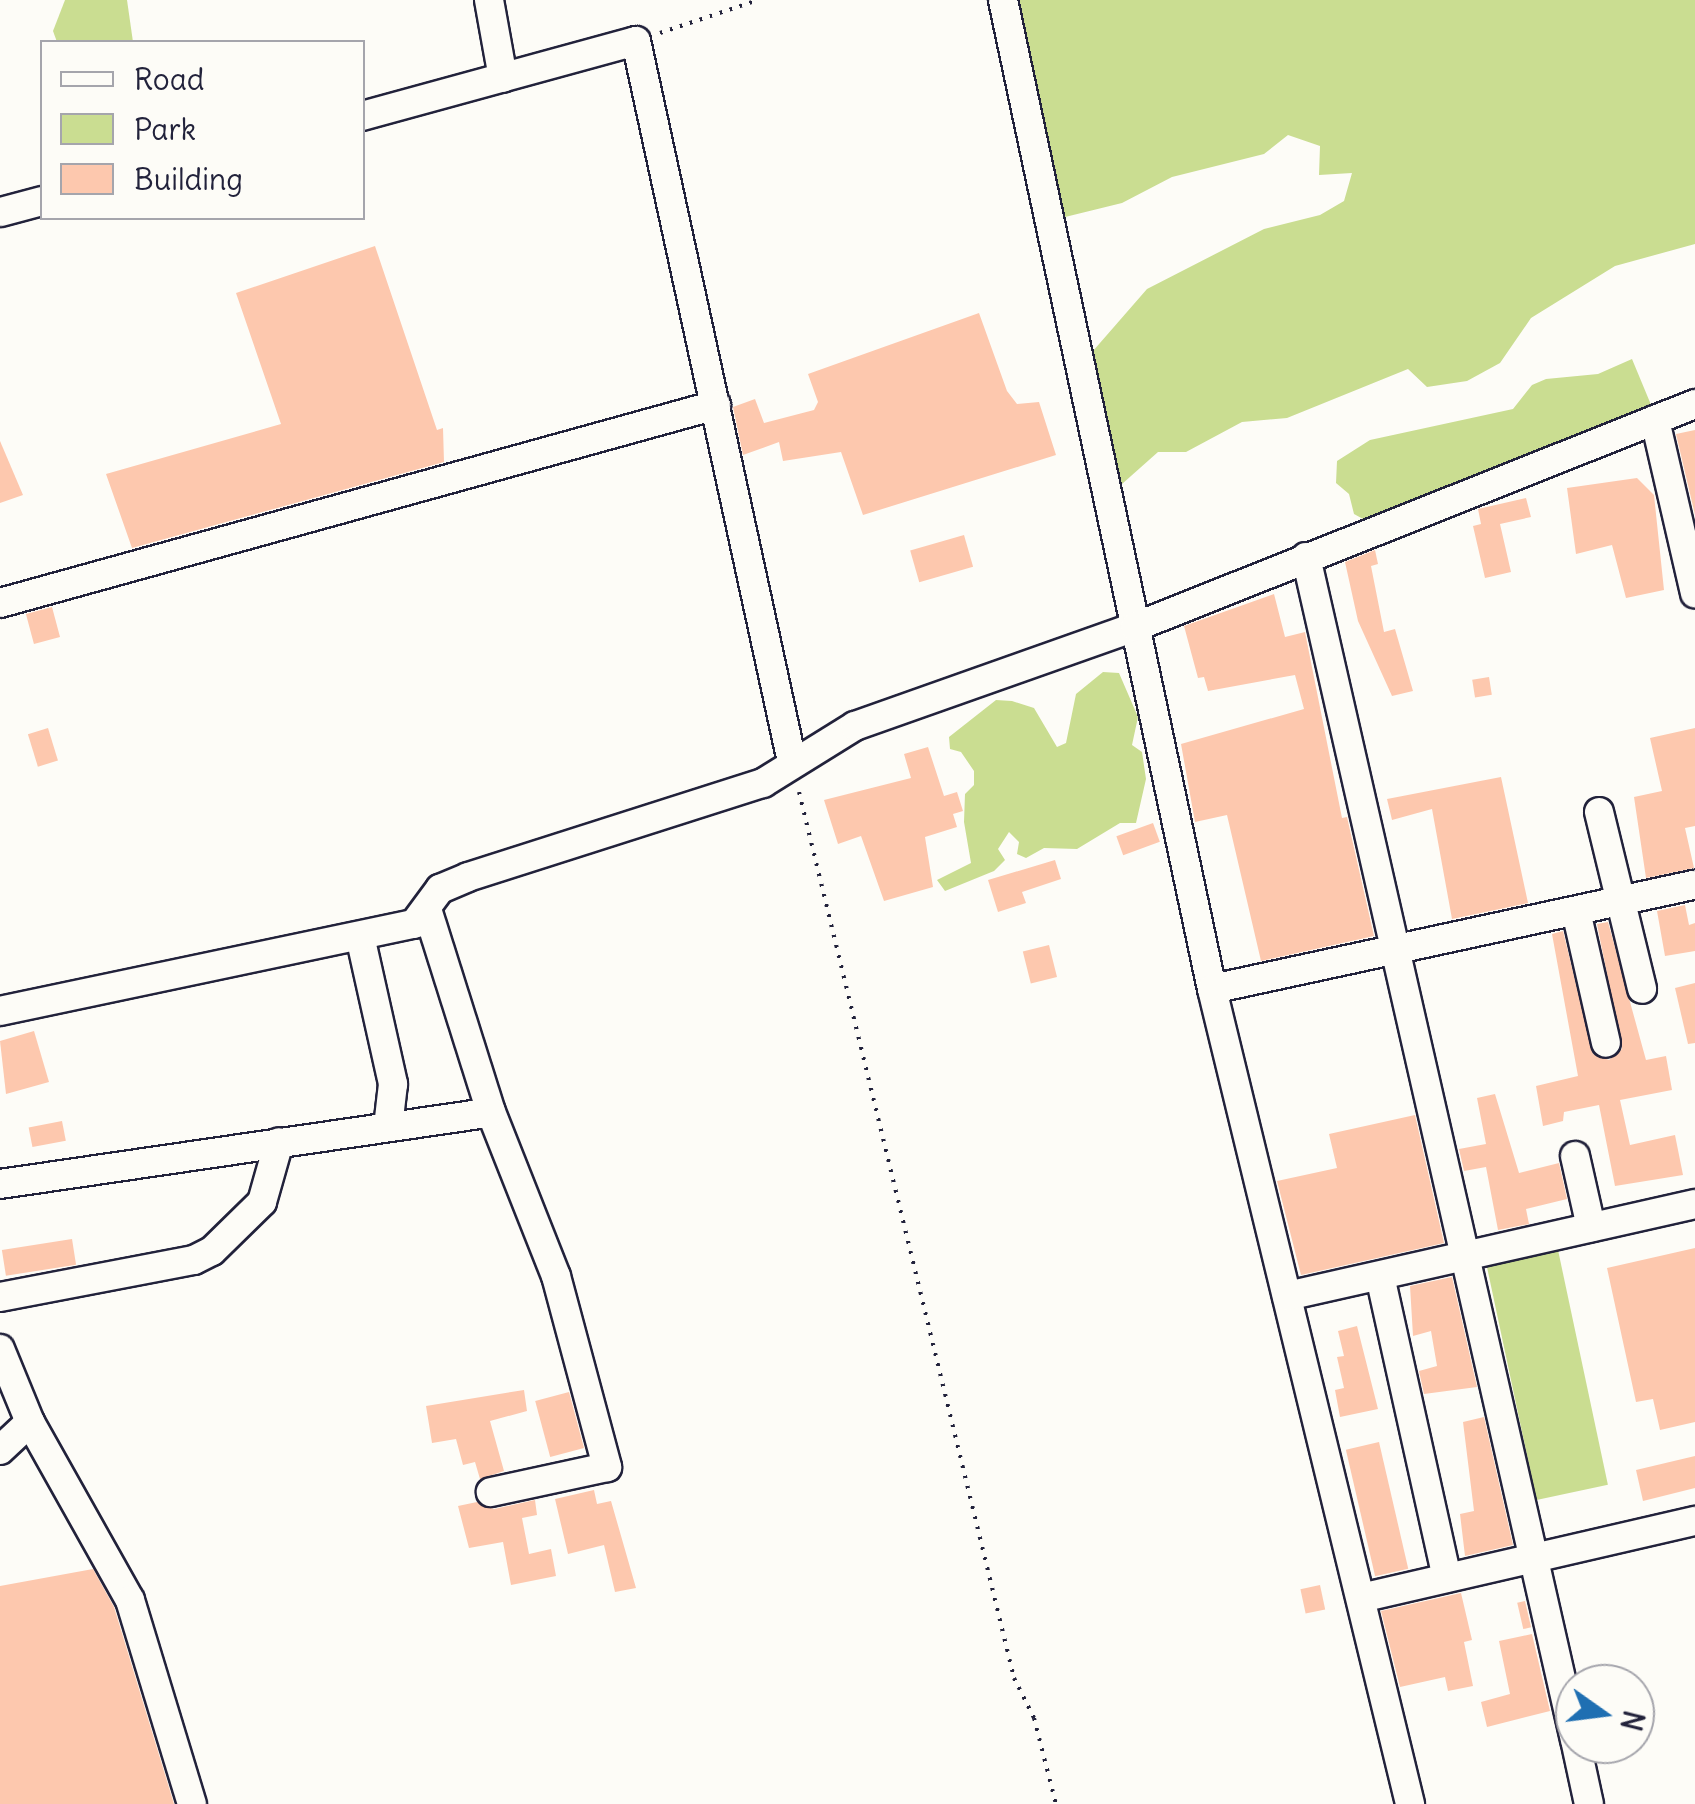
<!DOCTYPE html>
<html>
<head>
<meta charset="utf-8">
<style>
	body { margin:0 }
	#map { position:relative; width:1695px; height:1804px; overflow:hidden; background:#fdfcf7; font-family:Delius,sans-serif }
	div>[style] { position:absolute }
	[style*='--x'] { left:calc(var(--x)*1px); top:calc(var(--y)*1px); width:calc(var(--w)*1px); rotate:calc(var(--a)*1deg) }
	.green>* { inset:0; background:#cadd91; transform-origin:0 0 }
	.building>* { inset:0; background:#fdc8ae; transform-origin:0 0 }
	.path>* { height:4px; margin-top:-2px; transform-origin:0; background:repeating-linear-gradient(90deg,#22223b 0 2.5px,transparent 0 10.5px) }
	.roads { filter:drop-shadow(2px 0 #22223b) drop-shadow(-2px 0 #22223b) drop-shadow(0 2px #22223b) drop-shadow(0 -2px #22223b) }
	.minor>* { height:28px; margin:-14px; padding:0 14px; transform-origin:14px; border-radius:14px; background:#fdfcf7 }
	span { translate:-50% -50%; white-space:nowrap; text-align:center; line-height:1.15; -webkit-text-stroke:8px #fdfcf7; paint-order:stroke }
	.legend { position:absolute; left:40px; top:40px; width:325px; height:180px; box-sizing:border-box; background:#fdfcf7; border:2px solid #a5a5ac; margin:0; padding:12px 18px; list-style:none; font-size:30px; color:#22223b }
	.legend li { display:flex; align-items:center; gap:20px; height:50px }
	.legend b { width:50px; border:2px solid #a5a5ac }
	.north { position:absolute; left:1555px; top:1664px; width:100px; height:100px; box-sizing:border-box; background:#fdfcf7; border:2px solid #a5a5ac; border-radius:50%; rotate:104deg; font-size:28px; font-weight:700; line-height:40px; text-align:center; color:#22223b }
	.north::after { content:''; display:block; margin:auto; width:35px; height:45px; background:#1f6fb2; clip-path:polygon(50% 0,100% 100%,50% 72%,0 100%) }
</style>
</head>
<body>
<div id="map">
	<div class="green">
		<i style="clip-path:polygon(65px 0,127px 0,133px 42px,57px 42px,53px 31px)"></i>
		<i style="clip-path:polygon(1015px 0,1695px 0,1695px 244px,1615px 266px,1531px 318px,1500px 363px,1467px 381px,1427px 387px,1408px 369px,1287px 418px,1242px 422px,1186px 452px,1158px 452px,1113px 492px,1086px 359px,1147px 289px,1264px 229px,1320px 215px,1344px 201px,1352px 173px,1319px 175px,1320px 146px,1288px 135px,1264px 154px,1172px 177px,1122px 203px,1061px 218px)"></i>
		<i style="clip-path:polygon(1632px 359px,1654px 412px,1564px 451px,1549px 447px,1436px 500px,1407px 501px,1403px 511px,1374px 525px,1354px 514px,1349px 494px,1336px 483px,1337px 461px,1370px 440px,1513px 409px,1532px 385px,1546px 379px,1598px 374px)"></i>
		<i style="clip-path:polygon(1103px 672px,1119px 673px,1138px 717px,1132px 745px,1142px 752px,1146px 779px,1136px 823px,1120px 823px,1077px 849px,1044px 848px,1026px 858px,1017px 854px,1019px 842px,1009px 832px,998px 849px,1005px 860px,994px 871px,945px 891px,937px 880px,971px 863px,964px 822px,965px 794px,974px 785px,974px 771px,961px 752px,950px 749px,949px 737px,996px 700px,1012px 701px,1034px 708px,1057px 747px,1066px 743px,1076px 694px)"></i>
		<i style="left:1558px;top:1250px;width:240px;height:73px;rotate:78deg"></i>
	</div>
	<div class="building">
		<i style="clip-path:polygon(375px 246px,437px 430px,443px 428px,444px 462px,132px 548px,106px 474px,281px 424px,236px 293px)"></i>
		<i style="clip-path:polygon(979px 313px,1007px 391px,1017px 404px,1039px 402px,1056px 455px,863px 515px,841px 452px,783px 461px,779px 442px,743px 455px,733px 407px,755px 399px,764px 423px,814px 410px,818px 402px,808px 374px)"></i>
		<i style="clip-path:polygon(1695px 430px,1695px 515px,1676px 434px)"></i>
		<i style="clip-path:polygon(0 441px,23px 495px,0 503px)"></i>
		<i style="clip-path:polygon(1637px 478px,1654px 495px,1664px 590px,1626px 598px,1612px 545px,1576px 554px,1567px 488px)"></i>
		<i style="clip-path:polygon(1526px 498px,1531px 517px,1500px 524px,1511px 572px,1485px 578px,1473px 526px,1481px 524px,1478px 509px)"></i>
		<i style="left:964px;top:535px;width:33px;height:56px;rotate:74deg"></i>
		<i style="clip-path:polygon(1375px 550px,1378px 564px,1371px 566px,1384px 632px,1395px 629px,1413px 691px,1392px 696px,1358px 621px,1345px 562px)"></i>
		<i style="clip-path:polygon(1274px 594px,1285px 637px,1305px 632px,1342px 818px,1347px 817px,1374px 936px,1261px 961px,1227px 815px,1195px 822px,1181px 744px,1304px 709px,1295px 675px,1208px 691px,1204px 677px,1198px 678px,1184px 626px)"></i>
		<i style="left:52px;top:607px;width:31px;height:27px;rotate:75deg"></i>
		<i style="left:1489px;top:677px;width:18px;height:17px;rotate:81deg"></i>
		<i style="left:48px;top:728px;width:34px;height:21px;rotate:73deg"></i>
		<i style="clip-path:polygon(1695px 728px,1695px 826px,1685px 828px,1694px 868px,1646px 878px,1634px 797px,1662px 791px,1650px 738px)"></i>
		<i style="clip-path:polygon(928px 747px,944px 796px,957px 792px,963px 811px,953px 814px,957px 827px,925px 837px,933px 887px,884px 901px,861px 836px,838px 844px,824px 800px,911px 778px,904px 754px)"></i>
		<i style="clip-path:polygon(1501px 777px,1528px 903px,1452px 919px,1432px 809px,1392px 820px,1387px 799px)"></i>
		<i style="left:1153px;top:823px;width:20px;height:39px;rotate:70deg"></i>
		<i style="clip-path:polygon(1055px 860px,1061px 879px,1022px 892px,1026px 903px,998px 912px,988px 880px)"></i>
		<i style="clip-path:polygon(1685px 905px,1689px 925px,1695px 923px,1695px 951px,1665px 956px,1657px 911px)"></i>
		<i style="clip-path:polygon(1608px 922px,1646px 1060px,1666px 1056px,1672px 1090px,1620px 1100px,1630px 1145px,1675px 1135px,1683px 1175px,1615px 1186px,1599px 1105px,1564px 1112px,1563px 1121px,1543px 1126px,1536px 1086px,1578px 1076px,1552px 934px,1563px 931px,1593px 1054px,1609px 1060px,1622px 1049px,1597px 924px)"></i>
		<i style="left:1049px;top:945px;width:33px;height:27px;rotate:76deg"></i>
		<i style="clip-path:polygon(1695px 983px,1695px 1043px,1688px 1044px,1675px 988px)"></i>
		<i style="clip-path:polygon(34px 1031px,49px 1082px,6px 1094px,0 1041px)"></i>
		<i style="clip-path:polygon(1495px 1094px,1519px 1173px,1559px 1163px,1567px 1199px,1526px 1209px,1529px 1224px,1498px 1230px,1486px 1167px,1464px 1171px,1459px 1149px,1486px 1144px,1477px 1098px)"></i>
		<i style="clip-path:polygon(1415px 1115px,1444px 1243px,1301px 1275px,1277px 1181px,1337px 1168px,1329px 1134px)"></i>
		<i style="left:62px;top:1121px;width:20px;height:34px;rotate:79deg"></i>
		<i style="left:72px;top:1239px;width:26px;height:71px;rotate:81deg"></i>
		<i style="clip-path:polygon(1695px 1248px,1695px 1422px,1660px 1430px,1653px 1399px,1636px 1402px,1607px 1268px)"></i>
		<i style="clip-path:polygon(1452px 1277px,1477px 1387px,1424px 1394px,1419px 1371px,1437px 1366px,1431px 1331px,1413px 1336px,1410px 1286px)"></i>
		<i style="clip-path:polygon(1357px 1326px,1378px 1409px,1340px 1417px,1335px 1390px,1344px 1388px,1337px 1357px,1344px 1356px,1338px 1331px)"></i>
		<i style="clip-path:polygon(524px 1390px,527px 1411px,490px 1421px,504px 1471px,480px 1479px,475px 1462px,463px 1465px,456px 1439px,432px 1443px,426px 1406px)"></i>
		<i style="left:569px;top:1392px;width:58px;height:35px;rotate:75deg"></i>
		<i style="clip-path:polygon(1484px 1417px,1513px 1545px,1465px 1556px,1460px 1514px,1474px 1511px,1463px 1422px)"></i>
		<i style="left:1379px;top:1442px;width:130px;height:34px;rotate:77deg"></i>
		<i style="clip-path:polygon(1695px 1456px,1695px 1488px,1643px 1501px,1636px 1470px)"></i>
		<i style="clip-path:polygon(594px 1490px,597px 1504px,611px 1501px,636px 1588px,615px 1592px,604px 1545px,568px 1554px,555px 1499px)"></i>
		<i style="clip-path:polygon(535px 1500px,537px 1515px,522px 1518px,529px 1554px,551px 1549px,556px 1576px,511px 1585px,503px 1542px,469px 1548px,458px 1506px,477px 1502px,494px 1509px)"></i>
		<i style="clip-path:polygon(93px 1569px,114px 1607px,174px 1804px,0 1804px,0 1586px)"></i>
		<i style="left:1320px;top:1585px;width:25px;height:20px;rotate:78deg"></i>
		<i style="clip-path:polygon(1461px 1593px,1472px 1640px,1464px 1642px,1473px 1686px,1448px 1691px,1445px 1677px,1400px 1687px,1381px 1611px)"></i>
		<i style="left:1525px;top:1601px;width:27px;height:8px;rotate:77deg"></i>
		<i style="clip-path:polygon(1532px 1634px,1550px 1711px,1487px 1727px,1481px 1702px,1510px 1694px,1499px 1641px)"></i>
	</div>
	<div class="path">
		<i style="--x:660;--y:33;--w:103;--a:-18.6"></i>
		<i style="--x:799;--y:792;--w:912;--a:76.36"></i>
		<i style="--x:1014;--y:1678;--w:45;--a:63.4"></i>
		<i style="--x:1034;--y:1718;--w:89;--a:75.7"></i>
	</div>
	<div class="roads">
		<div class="minor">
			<i style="--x:489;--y:0;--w:79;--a:79.8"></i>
			<i style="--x:1003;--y:0;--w:1011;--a:78.07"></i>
			<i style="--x:1212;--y:989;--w:839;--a:76.34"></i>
			<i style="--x:362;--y:116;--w:284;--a:-15.3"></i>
			<i style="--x:636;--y:41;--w:738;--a:77.79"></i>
			<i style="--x:1;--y:212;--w:42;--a:-15"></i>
			<i style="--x:1655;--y:420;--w:178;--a:77"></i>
			<i style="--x:1306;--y:557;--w:1213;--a:77.19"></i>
			<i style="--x:0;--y:603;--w:743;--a:-15.46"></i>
			<i style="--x:1599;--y:812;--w:182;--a:76.3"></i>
			<i style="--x:427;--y:909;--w:213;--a:72.5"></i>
			<i style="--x:491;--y:1112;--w:176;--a:68.4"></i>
			<i style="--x:556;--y:1276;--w:198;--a:75"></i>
			<i style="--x:607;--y:1467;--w:119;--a:167.8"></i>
			<i style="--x:1576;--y:911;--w:135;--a:77.2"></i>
			<i style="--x:360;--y:936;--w:152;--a:77.4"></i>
			<i style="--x:393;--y:1084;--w:43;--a:96.6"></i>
			<i style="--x:1212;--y:989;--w:494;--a:-12.2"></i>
			<i style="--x:0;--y:1011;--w:423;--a:-11.9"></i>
			<i style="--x:414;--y:924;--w:44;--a:-53.4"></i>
			<i style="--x:440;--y:889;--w:30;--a:-23"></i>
			<i style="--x:468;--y:877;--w:310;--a:-17.7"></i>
			<i style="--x:763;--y:783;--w:108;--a:-31.8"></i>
			<i style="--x:855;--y:726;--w:297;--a:-19.5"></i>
			<i style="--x:1135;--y:627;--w:603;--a:-21.71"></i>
			<i style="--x:1575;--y:1156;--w:73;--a:77.3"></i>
			<i style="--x:0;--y:1184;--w:496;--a:-8.3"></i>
			<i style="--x:1380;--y:1276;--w:309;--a:77.5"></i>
			<i style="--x:1287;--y:1296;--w:418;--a:-12.7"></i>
			<i style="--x:0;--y:1297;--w:197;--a:-10.8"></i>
			<i style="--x:194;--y:1260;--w:20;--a:-27"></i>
			<i style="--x:212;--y:1251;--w:70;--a:-44.4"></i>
			<i style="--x:262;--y:1202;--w:62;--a:-74.2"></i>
			<i style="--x:0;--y:1349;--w:79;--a:67.7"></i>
			<i style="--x:30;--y:1422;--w:204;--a:60.7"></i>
			<i style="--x:130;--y:1600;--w:213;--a:73.1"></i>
			<i style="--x:0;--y:1450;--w:41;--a:-43"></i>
			<i style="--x:1361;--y:1598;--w:343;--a:-13"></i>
			<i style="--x:1576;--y:1744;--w:61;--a:77.8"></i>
		</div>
	</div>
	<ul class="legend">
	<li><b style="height:12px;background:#fdfcf7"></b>Road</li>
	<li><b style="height:28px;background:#cadd91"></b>Park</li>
	<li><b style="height:28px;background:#fdc8ae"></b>Building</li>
	</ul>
	<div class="north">N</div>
</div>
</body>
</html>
